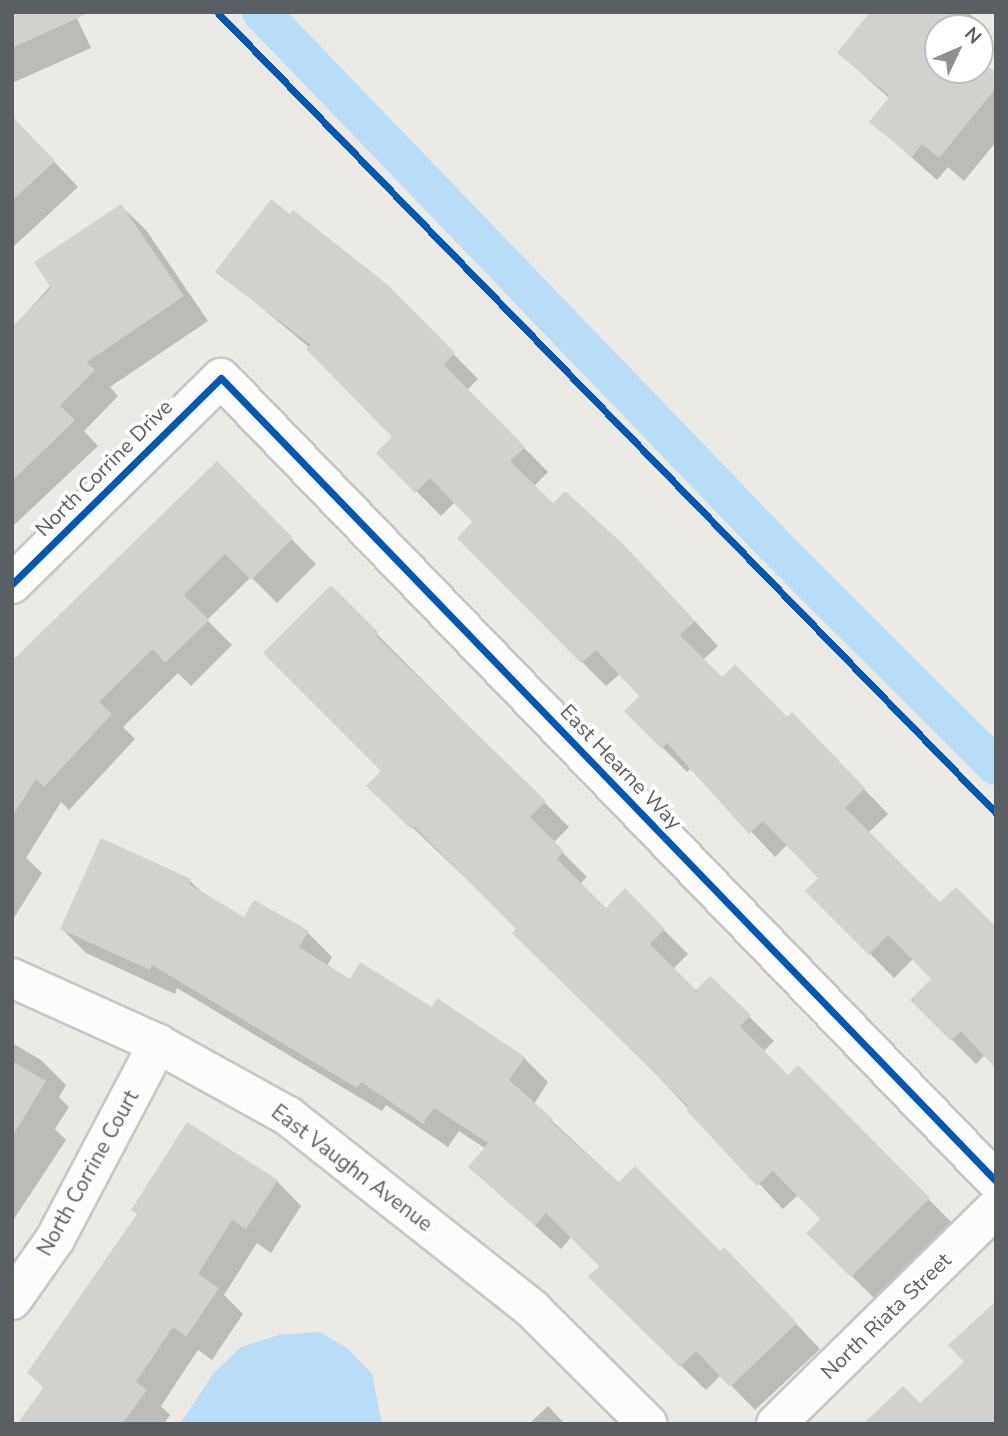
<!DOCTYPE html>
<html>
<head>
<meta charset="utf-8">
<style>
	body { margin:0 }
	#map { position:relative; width:1008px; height:1436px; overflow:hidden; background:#ebeae5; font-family:"Nunito Sans",sans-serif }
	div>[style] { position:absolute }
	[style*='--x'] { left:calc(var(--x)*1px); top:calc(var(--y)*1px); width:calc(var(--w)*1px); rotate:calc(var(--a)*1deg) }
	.water>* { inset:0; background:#b7ddf7 }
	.shadow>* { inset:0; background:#0003 }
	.canal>* { height:38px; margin:-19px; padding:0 19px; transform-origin:19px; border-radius:19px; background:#b7ddf7 }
	.building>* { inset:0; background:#d2d1ce }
	.roads { filter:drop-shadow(2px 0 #c7c7c6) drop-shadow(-2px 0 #c7c7c6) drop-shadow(0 2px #c7c7c6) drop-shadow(0 -2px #c7c7c6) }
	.minor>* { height:38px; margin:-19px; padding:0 19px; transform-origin:19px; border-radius:19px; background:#fcfcfb }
	.cycleway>* { height:7px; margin:-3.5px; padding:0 3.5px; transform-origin:3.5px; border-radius:3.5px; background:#0057b8 }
	span { translate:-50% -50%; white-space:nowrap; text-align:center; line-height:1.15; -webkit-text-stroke:7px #fff; paint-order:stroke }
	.street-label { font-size:21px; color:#5a5f64 }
	.frame { position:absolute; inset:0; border:14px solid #5a5f64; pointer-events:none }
	.north { position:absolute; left:924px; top:14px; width:70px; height:70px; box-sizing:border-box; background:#fff; border:2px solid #bdbfc1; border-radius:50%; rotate:46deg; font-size:19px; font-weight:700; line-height:28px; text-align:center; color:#5a5f64 }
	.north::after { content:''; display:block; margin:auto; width:24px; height:32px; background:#8d9091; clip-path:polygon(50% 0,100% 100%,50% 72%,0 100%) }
</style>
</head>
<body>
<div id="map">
	<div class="water">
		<i style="clip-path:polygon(320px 1332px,348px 1349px,372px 1374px,382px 1424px,180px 1424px,213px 1374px,241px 1347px,279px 1335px)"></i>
	</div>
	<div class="shadow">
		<i style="clip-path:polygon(12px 12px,74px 12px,91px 48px,12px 83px)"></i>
		<i style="clip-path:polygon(872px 12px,968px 12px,976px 20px,970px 28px,938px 28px,938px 70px,980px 70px,980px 63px,996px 75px,996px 142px,964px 181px,948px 167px,937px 180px,872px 122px,890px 99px,839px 53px)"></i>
		<i style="clip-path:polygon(12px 117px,78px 187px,12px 248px)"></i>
		<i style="clip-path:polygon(121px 206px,146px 230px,208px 321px,110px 387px,118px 396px,84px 431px,98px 446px,12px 527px,12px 329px)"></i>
		<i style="clip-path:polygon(218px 271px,387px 287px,478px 379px,467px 390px,548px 472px,534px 486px,553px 506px,648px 571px,718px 646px,703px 660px,722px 680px,816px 739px,888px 814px,868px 833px,985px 1055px,976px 1064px,912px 1000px,934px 979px,913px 959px,894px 978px,808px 891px,821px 878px,788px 844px,775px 857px,692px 768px,687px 772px,626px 711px,641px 696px,621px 673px,606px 686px,459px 538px,474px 522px,455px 502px,441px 516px,379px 453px,395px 437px,310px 348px)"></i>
		<i style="clip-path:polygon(217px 463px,316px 564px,277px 603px,251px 577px,207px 620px,232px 645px,191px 686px,178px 673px,123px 727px,135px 739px,69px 810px,61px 802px,26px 858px,42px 873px,12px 921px,12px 666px)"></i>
		<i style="clip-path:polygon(331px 588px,569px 827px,553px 843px,587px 877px,580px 884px,606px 910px,625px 891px,688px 954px,673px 969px,696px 992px,710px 978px,774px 1041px,763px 1052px,788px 1077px,798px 1067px,953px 1224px,876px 1300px,808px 1233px,823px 1219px,799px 1194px,783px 1209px,519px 929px,369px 786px,384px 771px)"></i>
		<i style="clip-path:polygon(190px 881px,206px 896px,244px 919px,307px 932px,332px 957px,327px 966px,351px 981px,432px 1009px,524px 1058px,548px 1082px,534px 1104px,620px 1184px,749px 1274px,820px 1349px,755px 1410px,721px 1375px,706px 1390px,615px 1302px,602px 1266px,572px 1236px,561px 1249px,470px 1167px,486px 1149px,459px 1131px,448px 1147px,386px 1105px,382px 1111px,177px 988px,175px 994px,86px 953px,62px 929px)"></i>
		<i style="clip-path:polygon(12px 1043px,41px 1060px,66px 1085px,59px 1097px,69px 1107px,55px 1129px,66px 1140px,12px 1222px)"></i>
		<i style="clip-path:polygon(277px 1181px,301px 1206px,271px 1253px,257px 1243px,224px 1295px,243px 1314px,212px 1360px,198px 1350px,161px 1406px,170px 1415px,164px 1424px,19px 1424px,45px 1389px,29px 1373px)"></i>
		<i style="clip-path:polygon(548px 1406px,565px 1424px,529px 1424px)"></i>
	</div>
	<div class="canal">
		<i style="--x:261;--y:12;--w:748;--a:46.08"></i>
		<i style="--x:780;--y:551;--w:305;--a:44.9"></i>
	</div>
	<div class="building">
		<i style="clip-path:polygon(12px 12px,91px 12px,12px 48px)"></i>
		<i style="clip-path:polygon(870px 12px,968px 12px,956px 28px,938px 28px,938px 70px,980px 70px,980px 60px,996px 73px,996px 88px,939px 158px,922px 144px,912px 157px,869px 122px,890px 96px,837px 53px)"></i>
		<i style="clip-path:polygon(12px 116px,55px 161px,12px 201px)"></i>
		<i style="clip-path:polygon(271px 199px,290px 214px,293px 210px,388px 285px,455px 353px,444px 365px,525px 447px,510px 461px,553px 503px,565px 491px,623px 544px,695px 621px,680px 635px,722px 677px,735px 664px,787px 717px,792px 712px,865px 788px,845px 808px,940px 902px,956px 887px,996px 927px,996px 1069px,961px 1031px,951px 1041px,910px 1000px,931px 979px,888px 935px,869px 955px,805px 891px,818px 878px,763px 821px,749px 834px,667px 743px,662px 749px,624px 711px,639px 696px,596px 650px,581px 663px,457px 538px,472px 522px,430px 478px,415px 493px,376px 453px,392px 437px,306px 349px,311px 345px,215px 272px)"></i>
		<i style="clip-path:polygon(121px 204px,184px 296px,87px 362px,95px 370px,60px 406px,75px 420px,12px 481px,12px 327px,51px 288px,34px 262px)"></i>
		<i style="clip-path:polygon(217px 461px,293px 538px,251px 580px,225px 554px,184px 595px,209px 620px,165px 663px,153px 649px,99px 702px,112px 714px,44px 787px,36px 779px,12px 817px,12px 661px)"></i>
		<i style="clip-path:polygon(331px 585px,379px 633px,376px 636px,546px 801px,530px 817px,564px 851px,557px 859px,606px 908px,625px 888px,665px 929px,650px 944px,696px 990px,710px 976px,751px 1015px,740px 1026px,788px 1075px,798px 1065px,930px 1198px,851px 1277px,806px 1233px,820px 1219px,773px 1171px,757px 1186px,686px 1110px,689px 1107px,512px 933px,516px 929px,414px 826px,411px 829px,366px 786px,381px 771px,263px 653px)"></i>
		<i style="clip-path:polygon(101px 838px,191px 879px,189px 884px,244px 917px,254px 900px,309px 931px,299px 947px,350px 979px,360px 962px,432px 1007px,437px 998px,525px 1057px,509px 1080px,553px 1119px,550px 1121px,619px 1182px,635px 1166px,720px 1251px,724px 1247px,797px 1323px,730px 1387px,696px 1351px,680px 1367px,588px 1277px,599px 1266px,546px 1213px,535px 1226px,468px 1167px,488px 1143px,434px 1108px,423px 1124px,361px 1082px,357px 1088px,152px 965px,150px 970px,60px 929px)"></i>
		<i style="clip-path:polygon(12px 1061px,46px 1081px,12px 1137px)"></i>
		<i style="clip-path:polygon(187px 1122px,278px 1180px,246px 1229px,232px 1220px,198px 1274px,219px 1288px,186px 1337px,173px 1327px,136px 1382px,147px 1390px,122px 1424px,17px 1424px,44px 1387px,27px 1373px,137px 1214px,131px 1210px)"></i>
		<i style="clip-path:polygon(996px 1301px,996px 1424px,863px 1424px,903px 1386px,920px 1403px,964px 1362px,948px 1345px)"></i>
	</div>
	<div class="roads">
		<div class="minor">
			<i style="--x:12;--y:584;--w:293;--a:-44.6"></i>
			<i style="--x:221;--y:378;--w:1116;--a:46.02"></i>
			<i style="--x:12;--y:978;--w:160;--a:24.3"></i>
			<i style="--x:158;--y:1044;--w:149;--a:29"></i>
			<i style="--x:288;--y:1116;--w:311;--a:38.3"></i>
			<i style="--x:532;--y:1309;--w:163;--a:44.8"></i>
			<i style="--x:12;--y:1300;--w:75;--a:-54.8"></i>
			<i style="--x:55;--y:1239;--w:221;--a:-62.2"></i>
			<i style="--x:776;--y:1424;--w:308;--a:-44.5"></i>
		</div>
	</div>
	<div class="cycleway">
		<i style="--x:217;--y:12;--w:1117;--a:45.8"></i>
		<i style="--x:12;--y:584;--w:293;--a:-44.6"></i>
		<i style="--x:221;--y:378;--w:1116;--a:46.02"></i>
	</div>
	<div class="street-label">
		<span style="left:104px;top:468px;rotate:-45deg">North Corrine Drive</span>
		<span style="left:621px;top:767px;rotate:46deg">East Hearne Way</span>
		<span style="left:352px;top:1168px;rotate:37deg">East Vaughn Avenue</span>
		<span style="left:88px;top:1173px;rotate:-61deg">North Corrine Court</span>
		<span style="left:886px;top:1316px;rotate:-44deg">North Riata Street</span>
	</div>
	<div class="frame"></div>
	<div class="north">N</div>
</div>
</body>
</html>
